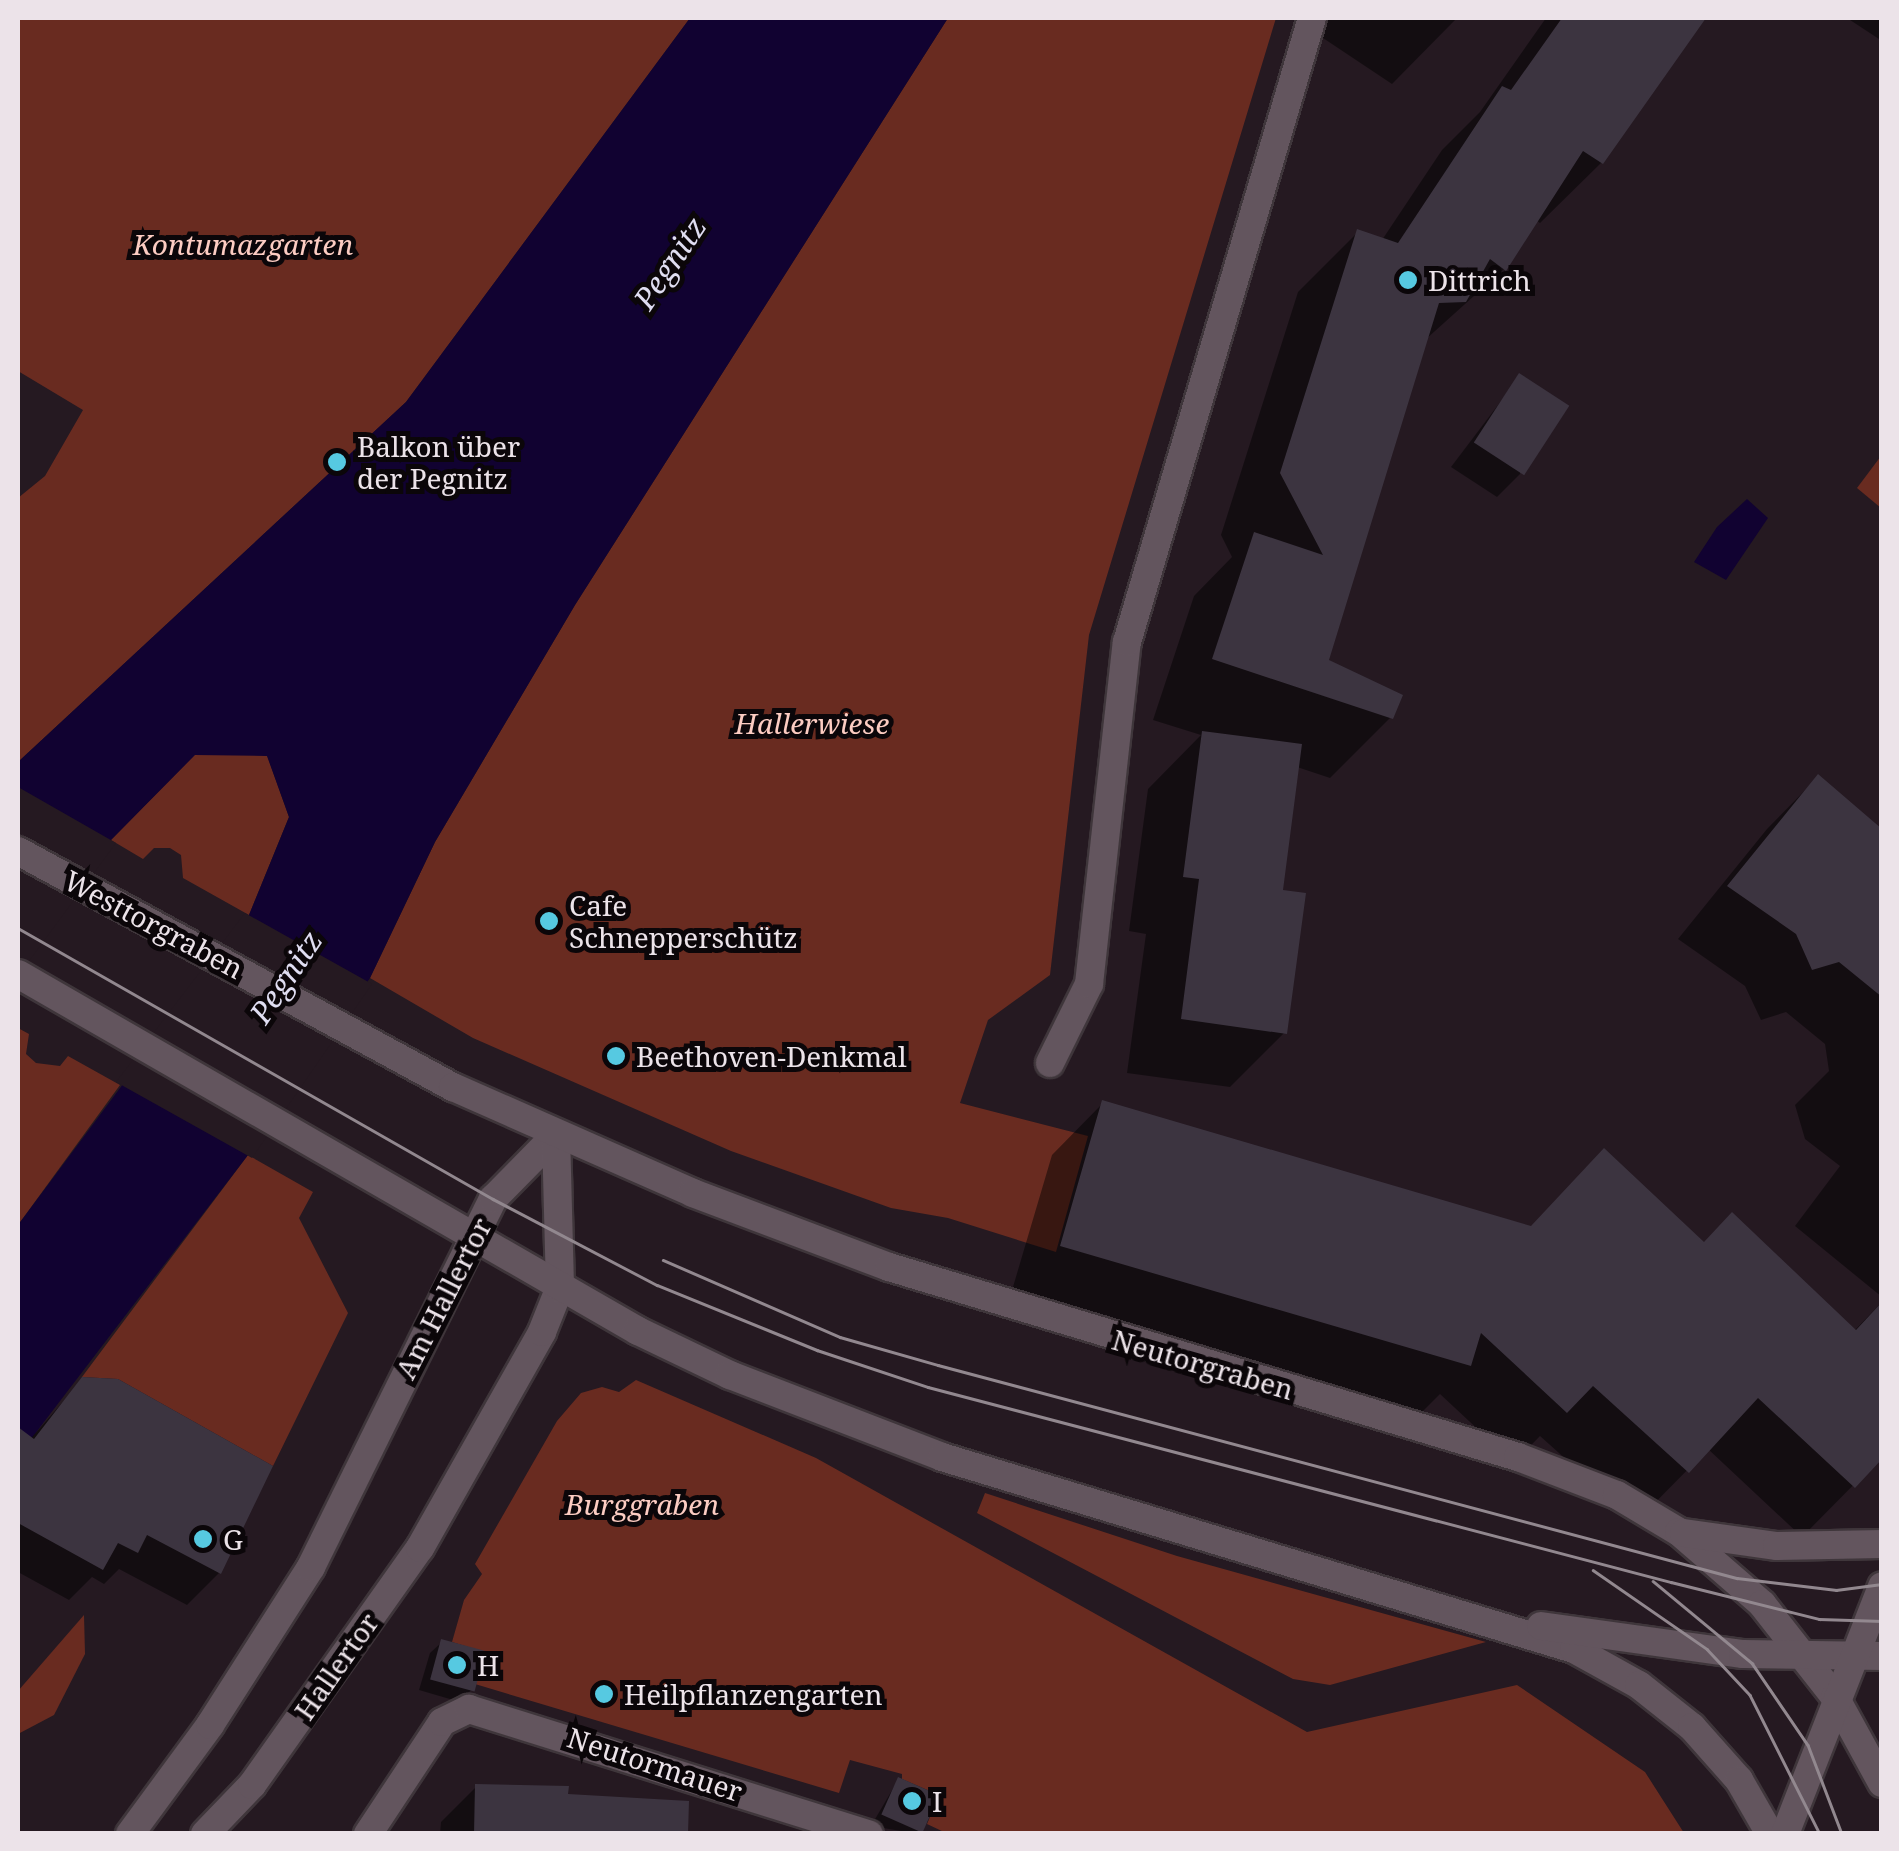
<!DOCTYPE html>
<html>
<head>
<meta charset="utf-8">
<style>
	body { margin:0 }
	#map { position:relative; width:1899px; height:1851px; overflow:hidden; background:#251921; font-family:"Noto Serif",serif }
	div>[style] { position:absolute }
	[style*='--x'] { left:calc(var(--x)*1px); top:calc(var(--y)*1px); width:calc(var(--w)*1px); rotate:calc(var(--a)*1deg) }
	.green>* { inset:0; background:#692b20 }
	.water>* { inset:0; background:#110231 }
	.pier>* { inset:0; background:#251921 }
	.shadow>* { inset:0; background:#0007 }
	.building>* { inset:0; background:#3c3440; transform-origin:0 0 }
	.roads { filter:drop-shadow(2px 0 #3f363b) drop-shadow(-2px 0 #3f363b) drop-shadow(0 2px #3f363b) drop-shadow(0 -2px #3f363b) }
	.minor>* { height:28px; margin:-14px; padding:0 14px; transform-origin:14px; border-radius:14px; background:#63555e }
	.secondary>* { height:28px; margin:-14px; padding:0 14px; transform-origin:14px; border-radius:14px; background:#63555e }
	.tram>* { height:2.5px; margin:-1.25px; padding:0 1.25px; transform-origin:1.25px; border-radius:1.25px; background:#92888f }
	.dots>* { width:28px; height:28px; translate:-50% -50%; box-sizing:border-box; border:5px solid #0b0609; border-radius:50% }
	span { translate:-50% -50%; white-space:nowrap; text-align:center; line-height:1.15; -webkit-text-stroke:10px #0b0609; paint-order:stroke }
	.park-label { font-size:28px; color:#fcccc2; font-style:italic }
	.poi-label { font-size:28px; color:#ece3e9 }
	.left { translate:0 -50%; text-align:left }
	.street-label { font-size:28px; color:#ece3e9 }
	.water-label { font-size:30px; color:#e0def2; font-style:italic }
	.frame { position:absolute; inset:0; border:20px solid #ece3e9; pointer-events:none }
</style>
</head>
<body>
<div id="map">
	<div class="green">
		<i style="clip-path:polygon(18px 18px,690px 18px,406px 402px,18px 762px,18px 498px,45px 476px,83px 410px,18px 371px)"></i>
		<i style="clip-path:polygon(948px 18px,1276px 18px,1089px 635px,1050px 975px,988px 1020px,960px 1103px,1088px 1136px,1056px 1252px,948px 1218px,891px 1208px,731px 1151px,473px 1038px,370px 978px,435px 842px,575px 605px)"></i>
		<i style="clip-path:polygon(1881px 456px,1881px 508px,1857px 488px)"></i>
		<i style="clip-path:polygon(195px 754px,267px 755px,289px 817px,249px 915px,183px 878px,181px 855px,170px 848px,154px 848px,143px 859px,111px 840px)"></i>
		<i style="clip-path:polygon(18px 1028px,29px 1034px,26px 1054px,36px 1063px,60px 1066px,68px 1056px,120px 1085px,18px 1225px)"></i>
		<i style="clip-path:polygon(248px 1155px,313px 1192px,299px 1218px,348px 1313px,273px 1466px,118px 1379px,82px 1377px)"></i>
		<i style="clip-path:polygon(636px 1380px,816px 1458px,1307px 1732px,1517px 1685px,1645px 1772px,1684px 1833px,946px 1833px,927px 1824px,939px 1795px,902px 1779px,902px 1774px,850px 1760px,839px 1793px,475px 1684px,484px 1652px,452px 1642px,464px 1600px,482px 1574px,475px 1564px,557px 1421px,581px 1393px,602px 1387px,619px 1392px)"></i>
		<i style="clip-path:polygon(985px 1493px,1177px 1556px,1486px 1642px,1330px 1685px,1293px 1679px,977px 1513px)"></i>
		<i style="clip-path:polygon(84px 1615px,85px 1654px,54px 1715px,18px 1734px,18px 1691px)"></i>
	</div>
	<div class="water">
		<i style="clip-path:polygon(690px 18px,948px 18px,575px 605px,435px 842px,370px 978px,248px 1155px,18px 1456px,18px 1225px,249px 915px,289px 817px,267px 756px,195px 755px,111px 840px,18px 971px,18px 762px,406px 402px)"></i>
		<i style="clip-path:polygon(1747px 499px,1768px 518px,1726px 580px,1694px 562px,1717px 527px)"></i>
	</div>
	<div class="pier">
		<i style="clip-path:polygon(18px 787px,116px 843px,18px 976px)"></i>
		<i style="clip-path:polygon(245px 913px,372px 984px,252px 1158px,116px 1082px)"></i>
	</div>
	<div class="shadow">
		<i style="clip-path:polygon(1315px 18px,1457px 18px,1392px 84px,1311px 30px)"></i>
		<i style="clip-path:polygon(1546px 18px,1690px 18px,1697px 26px,1601px 163px,1540px 223px,1536px 220px,1504px 269px,1425px 340px,1326px 661px,1391px 717px,1330px 778px,1297px 767px,1280px 892px,1285px 1032px,1230px 1087px,1127px 1073px,1146px 934px,1129px 931px,1148px 789px,1201px 735px,1153px 720px,1194px 596px,1232px 557px,1221px 535px,1298px 292px,1358px 232px,1382px 240px,1442px 150px,1480px 112px)"></i>
		<i style="clip-path:polygon(1847px 18px,1882px 18px,1882px 41px)"></i>
		<i style="clip-path:polygon(1520px 376px,1520px 474px,1497px 497px,1451px 467px)"></i>
		<i style="clip-path:polygon(1818px 777px,1882px 830px,1882px 1297px,1795px 1226px,1840px 1166px,1805px 1139px,1795px 1105px,1829px 1071px,1825px 1044px,1786px 1012px,1761px 1020px,1745px 986px,1678px 939px,1767px 829px)"></i>
		<i style="clip-path:polygon(1103px 1103px,1529px 1228px,1703px 1245px,1854px 1331px,1882px 1302px,1882px 1456px,1802px 1537px,1708px 1449px,1636px 1522px,1540px 1436px,1514px 1463px,1440px 1394px,1418px 1416px,1010px 1297px,1052px 1155px)"></i>
		<i style="clip-path:polygon(83px 1379px,219px 1573px,187px 1605px,119px 1569px,104px 1584px,92px 1577px,69px 1600px,18px 1572px,18px 1453px)"></i>
		<i style="clip-path:polygon(442px 1642px,471px 1690px,460px 1702px,419px 1690px,430px 1653px)"></i>
		<i style="clip-path:polygon(898px 1780px,921px 1831px,919px 1834px,871px 1826px)"></i>
		<i style="clip-path:polygon(476px 1787px,566px 1797px,658px 1834px,440px 1834px,441px 1822px)"></i>
	</div>
	<div class="building">
		<i style="clip-path:polygon(1562px 18px,1706px 18px,1603px 164px,1583px 151px,1506px 271px,1490px 259px,1466px 302px,1439px 303px,1329px 660px,1403px 695px,1393px 719px,1212px 659px,1254px 532px,1323px 555px,1280px 473px,1357px 229px,1398px 243px,1502px 86px,1511px 90px)"></i>
		<i style="left:1519px;top:373px;width:60px;height:83px;rotate:33deg"></i>
		<i style="clip-path:polygon(1202px 731px,1302px 744px,1283px 890px,1306px 893px,1287px 1034px,1181px 1019px,1199px 879px,1183px 877px)"></i>
		<i style="clip-path:polygon(1818px 774px,1882px 829px,1882px 997px,1839px 962px,1812px 970px,1796px 934px,1727px 886px)"></i>
		<i style="clip-path:polygon(1102px 1100px,1531px 1226px,1604px 1148px,1704px 1242px,1732px 1212px,1856px 1330px,1882px 1302px,1882px 1459px,1855px 1488px,1758px 1398px,1689px 1473px,1593px 1386px,1567px 1413px,1481px 1333px,1471px 1366px,1060px 1246px)"></i>
		<i style="clip-path:polygon(82px 1377px,118px 1379px,273px 1466px,221px 1574px,147px 1535px,138px 1553px,118px 1543px,103px 1570px,18px 1523px,18px 1427px,34px 1439px)"></i>
		<i style="left:441px;top:1639px;width:46px;height:42px;rotate:15deg"></i>
		<i style="left:898px;top:1777px;width:45px;height:41px;rotate:24deg"></i>
		<i style="clip-path:polygon(475px 1784px,569px 1786px,568px 1794px,689px 1801px,688px 1834px,474px 1834px)"></i>
	</div>
	<div class="roads">
		<div class="minor">
			<i style="--x:1050;--y:1063;--w:88;--a:-63.7"></i>
			<i style="--x:1089;--y:984;--w:344;--a:-83.7"></i>
			<i style="--x:1127;--y:642;--w:651;--a:-73.49"></i>
			<i style="--x:130;--y:1834;--w:135;--a:-53.7"></i>
			<i style="--x:210;--y:1725;--w:188;--a:-57.4"></i>
			<i style="--x:311;--y:1567;--w:411;--a:-63.7"></i>
			<i style="--x:493;--y:1199;--w:90;--a:-45.5"></i>
			<i style="--x:205;--y:1834;--w:68;--a:-46.2"></i>
			<i style="--x:252;--y:1785;--w:291;--a:-54.7"></i>
			<i style="--x:420;--y:1548;--w:248;--a:-60.5"></i>
			<i style="--x:542;--y:1332;--w:48;--a:-68.2"></i>
			<i style="--x:560;--y:1287;--w:152;--a:-91.5"></i>
			<i style="--x:368;--y:1834;--w:134;--a:-56.5"></i>
			<i style="--x:442;--y:1722;--w:30;--a:-26"></i>
			<i style="--x:469;--y:1709;--w:419;--a:17.4"></i>
		</div>
		<div class="secondary">
			<i style="--x:18;--y:851;--w:495;--a:28.5"></i>
			<i style="--x:453;--y:1087;--w:262;--a:23.8"></i>
			<i style="--x:693;--y:1193;--w:210;--a:20.7"></i>
			<i style="--x:889;--y:1267;--w:657;--a:16.81"></i>
			<i style="--x:1518;--y:1457;--w:106;--a:21"></i>
			<i style="--x:1617;--y:1495;--w:72;--a:30.8"></i>
			<i style="--x:1679;--y:1532;--w:110;--a:40.9"></i>
			<i style="--x:1762;--y:1604;--w:118;--a:51.9"></i>
			<i style="--x:1835;--y:1697;--w:98;--a:61.3"></i>
			<i style="--x:18;--y:974;--w:715;--a:29.93"></i>
			<i style="--x:638;--y:1331;--w:102;--a:25.6"></i>
			<i style="--x:730;--y:1375;--w:227;--a:21.1"></i>
			<i style="--x:942;--y:1457;--w:661;--a:16.9"></i>
			<i style="--x:1574;--y:1649;--w:74;--a:29"></i>
			<i style="--x:1639;--y:1685;--w:68;--a:38.4"></i>
			<i style="--x:1692;--y:1727;--w:71;--a:48.4"></i>
			<i style="--x:1739;--y:1780;--w:62;--a:60.1"></i>
			<i style="--x:1684;--y:1533;--w:94;--a:8"></i>
			<i style="--x:1777;--y:1546;--w:105;--a:-1.1"></i>
			<i style="--x:1541;--y:1626;--w:204;--a:7.9"></i>
			<i style="--x:1743;--y:1654;--w:139;--a:0.8"></i>
			<i style="--x:1785;--y:1834;--w:266;--a:-68.6"></i>
		</div>
	</div>
	<div class="tram">
		<i style="--x:18;--y:928;--w:547;--a:29.71"></i>
		<i style="--x:493;--y:1199;--w:185;--a:27.7"></i>
		<i style="--x:657;--y:1285;--w:173;--a:22.1"></i>
		<i style="--x:817;--y:1350;--w:117;--a:18.4"></i>
		<i style="--x:928;--y:1387;--w:768;--a:14.71"></i>
		<i style="--x:1671;--y:1582;--w:153;--a:14"></i>
		<i style="--x:1819;--y:1619;--w:63;--a:1.8"></i>
		<i style="--x:663;--y:1260;--w:193;--a:23.5"></i>
		<i style="--x:840;--y:1337;--w:102;--a:15.9"></i>
		<i style="--x:938;--y:1365;--w:827;--a:14.93"></i>
		<i style="--x:1737;--y:1578;--w:100;--a:6.9"></i>
		<i style="--x:1836;--y:1590;--w:46;--a:-7.4"></i>
		<i style="--x:1593;--y:1570;--w:139;--a:34.7"></i>
		<i style="--x:1707;--y:1649;--w:63;--a:46.9"></i>
		<i style="--x:1750;--y:1695;--w:156;--a:63.3"></i>
		<i style="--x:1653;--y:1581;--w:129;--a:39.6"></i>
		<i style="--x:1752;--y:1663;--w:99;--a:55.7"></i>
		<i style="--x:1808;--y:1745;--w:95;--a:69.1"></i>
	</div>
	<div class="dots">
		<i style="left:1408px;top:280px;background:#56c9e1"></i>
		<i style="left:337px;top:462px;background:#56c9e1"></i>
		<i style="left:549px;top:921px;background:#56c9e1"></i>
		<i style="left:616px;top:1056px;background:#56c9e1"></i>
		<i style="left:203px;top:1539px;background:#56c9e1"></i>
		<i style="left:457px;top:1665px;background:#56c9e1"></i>
		<i style="left:604px;top:1694px;background:#56c9e1"></i>
		<i style="left:912px;top:1801px;background:#56c9e1"></i>
	</div>
	<div class="park-label">
		<span style="left:243px;top:244px">Kontumazgarten</span>
		<span style="left:812px;top:723px">Hallerwiese</span>
		<span style="left:642px;top:1504px">Burggraben</span>
	</div>
	<div class="poi-label">
		<span class="left" style="left:1428px;top:280px">Dittrich</span>
		<span class="left" style="left:357px;top:462px">Balkon über<br>der Pegnitz</span>
		<span class="left" style="left:569px;top:921px">Cafe<br>Schnepperschütz</span>
		<span class="left" style="left:636px;top:1056px">Beethoven-Denkmal</span>
		<span class="left" style="left:223px;top:1539px">G</span>
		<span class="left" style="left:477px;top:1665px">H</span>
		<span class="left" style="left:624px;top:1694px">Heilpflanzengarten</span>
		<span class="left" style="left:932px;top:1801px">I</span>
	</div>
	<div class="street-label">
		<span style="left:154px;top:924px;rotate:28deg">Westtorgraben</span>
		<span style="left:443px;top:1298px;rotate:-63deg">Am Hallertor</span>
		<span style="left:1203px;top:1364px;rotate:16deg">Neutorgraben</span>
		<span style="left:336px;top:1666px;rotate:-55deg">Hallertor</span>
		<span style="left:655px;top:1764px;rotate:18deg">Neutormauer</span>
	</div>
	<div class="water-label">
		<span style="left:670px;top:263px;rotate:-56deg">Pegnitz</span>
		<span style="left:286px;top:977px;rotate:-56deg">Pegnitz</span>
	</div>
	<div class="frame"></div>
</div>
</body>
</html>
